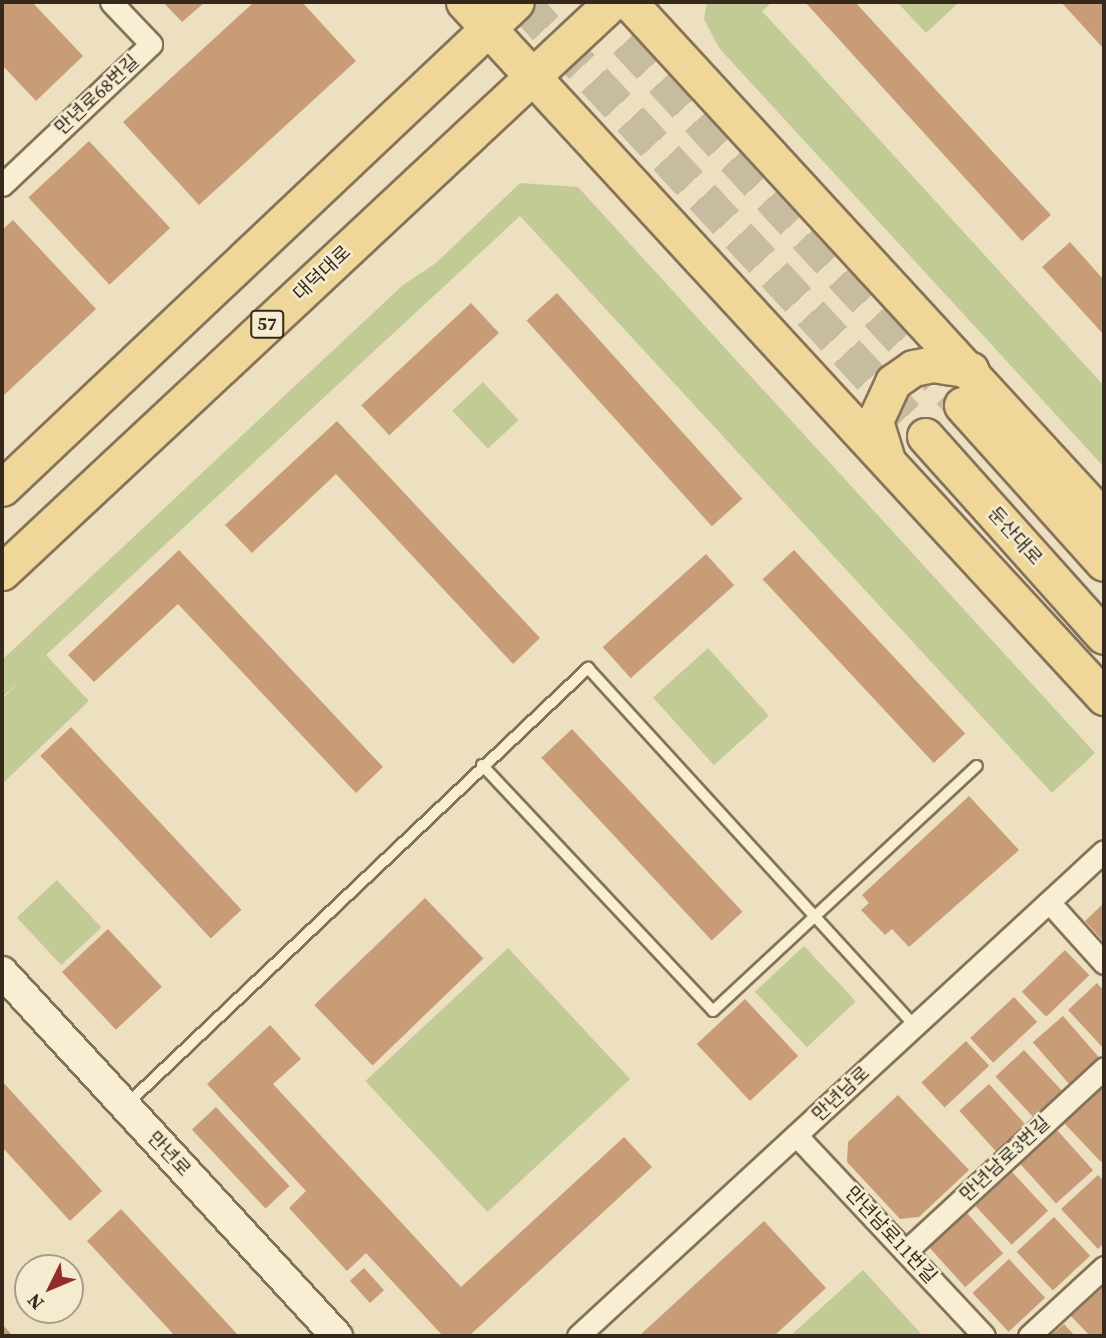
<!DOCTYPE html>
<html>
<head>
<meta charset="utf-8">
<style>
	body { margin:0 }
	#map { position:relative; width:1106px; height:1338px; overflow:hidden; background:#ece0c1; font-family:"Source Serif 4","Noto Sans KR",serif }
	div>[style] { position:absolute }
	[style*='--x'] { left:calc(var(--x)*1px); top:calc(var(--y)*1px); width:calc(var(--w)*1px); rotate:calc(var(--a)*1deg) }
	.green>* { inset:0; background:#c2ca95; transform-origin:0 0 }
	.building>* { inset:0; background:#c99c78; transform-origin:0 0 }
	.primary-tunnel>* { height:35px; margin-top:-17.5px; transform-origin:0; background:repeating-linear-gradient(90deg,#c7bba0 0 35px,transparent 0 53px) }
	.roads { filter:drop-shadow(2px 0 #857259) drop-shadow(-2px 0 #857259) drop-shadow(0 2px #857259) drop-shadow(0 -2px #857259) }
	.lane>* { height:10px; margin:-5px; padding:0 5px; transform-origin:5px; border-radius:5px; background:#f7eed4 }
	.street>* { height:21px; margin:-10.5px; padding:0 10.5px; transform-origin:10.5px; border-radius:10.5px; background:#f7eed4 }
	.secondary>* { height:30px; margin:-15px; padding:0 15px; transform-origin:15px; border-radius:15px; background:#f7eed4 }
	.primary>* { height:35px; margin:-17.5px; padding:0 17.5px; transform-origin:17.5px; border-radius:17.5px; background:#efd699 }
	span { translate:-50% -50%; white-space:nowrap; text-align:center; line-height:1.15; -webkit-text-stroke:5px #f4ebd0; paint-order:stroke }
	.shield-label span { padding:2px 5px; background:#f4ebd0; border:2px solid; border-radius:5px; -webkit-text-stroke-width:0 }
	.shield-label { font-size:18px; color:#35291d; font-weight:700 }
	.street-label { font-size:19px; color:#35291d }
	.frame { position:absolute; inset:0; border:4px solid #35291d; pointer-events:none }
	.north { position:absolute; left:14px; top:1254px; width:70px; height:70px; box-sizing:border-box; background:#f4ebd0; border:2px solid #a89d88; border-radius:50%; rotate:227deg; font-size:19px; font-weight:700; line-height:28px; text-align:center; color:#35291d }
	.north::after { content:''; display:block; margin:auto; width:24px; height:32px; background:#922d2b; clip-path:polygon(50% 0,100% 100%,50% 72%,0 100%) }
</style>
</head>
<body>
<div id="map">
	<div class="green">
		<i style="clip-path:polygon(707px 2px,772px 2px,762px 11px,1104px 386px,1104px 467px,719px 48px,704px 19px)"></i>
		<i style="clip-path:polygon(897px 2px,959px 2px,926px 33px)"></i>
		<i style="clip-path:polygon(520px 183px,578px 187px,1095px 753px,1052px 793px,520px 216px,46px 655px,89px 701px,2px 784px,2px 699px,19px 682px,2px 697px,2px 660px,403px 285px,436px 263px)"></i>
		<i style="left:483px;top:382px;width:52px;height:42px;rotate:47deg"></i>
		<i style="left:708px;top:648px;width:91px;height:74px;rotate:48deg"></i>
		<i style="left:57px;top:880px;width:65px;height:55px;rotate:47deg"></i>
		<i style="left:804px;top:946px;width:76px;height:67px;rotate:47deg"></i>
		<i style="left:508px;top:948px;width:179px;height:195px;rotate:47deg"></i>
		<i style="clip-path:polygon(863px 1270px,923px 1336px,790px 1336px)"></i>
	</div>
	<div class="building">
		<i style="clip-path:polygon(4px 2px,32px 2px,83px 56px,36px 101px,2px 65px)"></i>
		<i style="clip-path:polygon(163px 2px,205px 2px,182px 22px)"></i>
		<i style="clip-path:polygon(254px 2px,302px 2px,356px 61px,199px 205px,123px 122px)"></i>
		<i style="clip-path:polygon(805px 2px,855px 2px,1051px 215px,1022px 241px)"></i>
		<i style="clip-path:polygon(1061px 2px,1104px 2px,1104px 49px)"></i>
		<i style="left:89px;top:141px;width:119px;height:83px;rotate:47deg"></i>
		<i style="clip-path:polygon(13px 220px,96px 309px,2px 397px,2px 230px)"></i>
		<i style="clip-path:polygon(1070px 242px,1104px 280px,1104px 335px,1042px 267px)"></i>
		<i style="left:557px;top:293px;width:277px;height:41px;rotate:48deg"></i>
		<i style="left:471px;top:303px;width:41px;height:150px;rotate:47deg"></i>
		<i style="clip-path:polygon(337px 421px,540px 638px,513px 664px,336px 474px,252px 553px,225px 525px)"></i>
		<i style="clip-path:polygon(179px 550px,383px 767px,356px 793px,178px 604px,94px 682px,68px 655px)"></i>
		<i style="left:794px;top:550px;width:251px;height:43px;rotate:47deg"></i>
		<i style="left:706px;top:554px;width:42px;height:139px;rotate:48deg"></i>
		<i style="left:71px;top:727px;width:250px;height:42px;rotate:47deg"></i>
		<i style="left:572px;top:729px;width:250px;height:42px;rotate:47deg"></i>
		<i style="clip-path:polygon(969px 796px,1019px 850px,909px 947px,892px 929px,885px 935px,861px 910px,869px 903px,862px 895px)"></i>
		<i style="left:425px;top:898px;width:84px;height:154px;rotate:46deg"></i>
		<i style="clip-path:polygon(1104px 903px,1104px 942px,1085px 921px)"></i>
		<i style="left:108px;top:929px;width:79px;height:63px;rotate:47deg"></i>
		<i style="left:1065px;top:950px;width:35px;height:60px;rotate:46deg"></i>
		<i style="clip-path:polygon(1097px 983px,1104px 991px,1104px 1049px,1068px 1010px)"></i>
		<i style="left:1014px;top:997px;width:34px;height:60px;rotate:47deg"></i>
		<i style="left:745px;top:999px;width:78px;height:66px;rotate:47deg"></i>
		<i style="left:1063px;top:1016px;width:57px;height:40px;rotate:49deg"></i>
		<i style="clip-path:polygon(270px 1025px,301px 1059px,273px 1084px,461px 1287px,624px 1137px,652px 1167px,469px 1336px,443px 1336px,366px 1253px,347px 1271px,289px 1208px,306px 1191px,207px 1084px)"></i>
		<i style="left:966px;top:1041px;width:34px;height:61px;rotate:47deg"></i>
		<i style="left:1024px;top:1050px;width:57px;height:39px;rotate:47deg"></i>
		<i style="clip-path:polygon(2px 1081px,102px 1191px,70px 1221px,2px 1147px)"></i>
		<i style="left:989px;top:1084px;width:57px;height:40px;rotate:48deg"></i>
		<i style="clip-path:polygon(1102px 1088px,1104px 1159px,1101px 1162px,1064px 1123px)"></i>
		<i style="clip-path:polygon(898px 1095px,969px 1170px,919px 1217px,900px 1219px,847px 1162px,848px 1142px)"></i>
		<i style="left:216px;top:1107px;width:108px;height:33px;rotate:47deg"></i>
		<i style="left:1057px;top:1130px;width:54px;height:50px;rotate:48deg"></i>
		<i style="left:1012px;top:1172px;width:53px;height:50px;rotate:47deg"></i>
		<i style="clip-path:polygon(1098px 1175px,1104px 1181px,1104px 1243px,1098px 1249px,1061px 1209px)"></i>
		<i style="clip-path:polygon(121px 1209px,239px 1336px,175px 1336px,87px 1241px)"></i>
		<i style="left:967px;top:1213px;width:54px;height:51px;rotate:48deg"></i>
		<i style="left:1054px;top:1217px;width:53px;height:51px;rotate:47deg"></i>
		<i style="clip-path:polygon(764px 1221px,826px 1288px,774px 1336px,639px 1336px)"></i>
		<i style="left:1009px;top:1259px;width:53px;height:50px;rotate:47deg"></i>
		<i style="left:364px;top:1268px;width:30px;height:19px;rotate:48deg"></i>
		<i style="clip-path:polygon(1104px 1286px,1104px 1336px,1090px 1336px,1071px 1316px)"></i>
		<i style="clip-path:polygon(2px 1324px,13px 1336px,2px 1336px)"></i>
		<i style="clip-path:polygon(1064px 1324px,1075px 1336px,1050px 1336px)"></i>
	</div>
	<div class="primary-tunnel">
		<i style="--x:522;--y:2;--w:592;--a:47.12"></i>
		<i style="--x:590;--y:2;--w:548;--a:47.29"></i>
	</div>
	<div class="roads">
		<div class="lane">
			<i style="--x:482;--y:765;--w:337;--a:46.8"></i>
			<i style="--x:713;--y:1011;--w:360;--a:-42.9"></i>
			<i style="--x:127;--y:1104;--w:635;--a:-43.4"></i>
			<i style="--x:588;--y:668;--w:485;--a:47.6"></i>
		</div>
		<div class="street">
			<i style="--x:2;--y:185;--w:205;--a:-43.4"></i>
			<i style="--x:151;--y:44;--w:58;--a:-133.6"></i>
			<i style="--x:1049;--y:902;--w:82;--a:48"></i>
			<i style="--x:796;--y:1135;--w:275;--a:46.9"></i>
			<i style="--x:906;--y:1251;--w:270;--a:-42.7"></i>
			<i style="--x:578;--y:1336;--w:715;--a:-42.68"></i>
			<i style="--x:1029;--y:1336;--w:102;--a:-42.6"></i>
		</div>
		<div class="secondary">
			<i style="--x:2;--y:972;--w:495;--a:47.4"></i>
		</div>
		<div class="primary">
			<i style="--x:464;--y:2;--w:945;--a:47.36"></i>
			<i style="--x:629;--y:2;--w:702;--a:47.42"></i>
			<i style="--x:962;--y:405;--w:212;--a:48.1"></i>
			<i style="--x:925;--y:436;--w:268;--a:48.2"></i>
			<i style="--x:887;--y:460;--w:41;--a:-107.1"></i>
			<i style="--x:875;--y:421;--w:43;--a:-65.2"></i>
			<i style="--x:893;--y:382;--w:24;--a:-35"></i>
			<i style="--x:913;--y:368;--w:20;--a:-11"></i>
			<i style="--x:933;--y:364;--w:38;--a:9"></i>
			<i style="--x:2;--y:488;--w:707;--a:-43.4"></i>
			<i style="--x:2;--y:572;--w:835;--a:-43.06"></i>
		</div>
	</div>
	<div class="shield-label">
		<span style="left:267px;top:324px">57</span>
	</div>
	<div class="street-label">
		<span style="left:97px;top:95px;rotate:-43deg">만년로68번길</span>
		<span style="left:322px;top:273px;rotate:-43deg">대덕대로</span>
		<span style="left:1015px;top:536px;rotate:48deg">둔산대로</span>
		<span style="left:841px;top:1094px;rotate:-43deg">만년남로</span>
		<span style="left:169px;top:1154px;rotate:47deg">만년로</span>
		<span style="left:1005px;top:1159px;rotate:-43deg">만년남로3번길</span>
		<span style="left:891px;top:1235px;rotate:47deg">만년남로11번길</span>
	</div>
	<div class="frame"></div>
	<div class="north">N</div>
</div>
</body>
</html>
